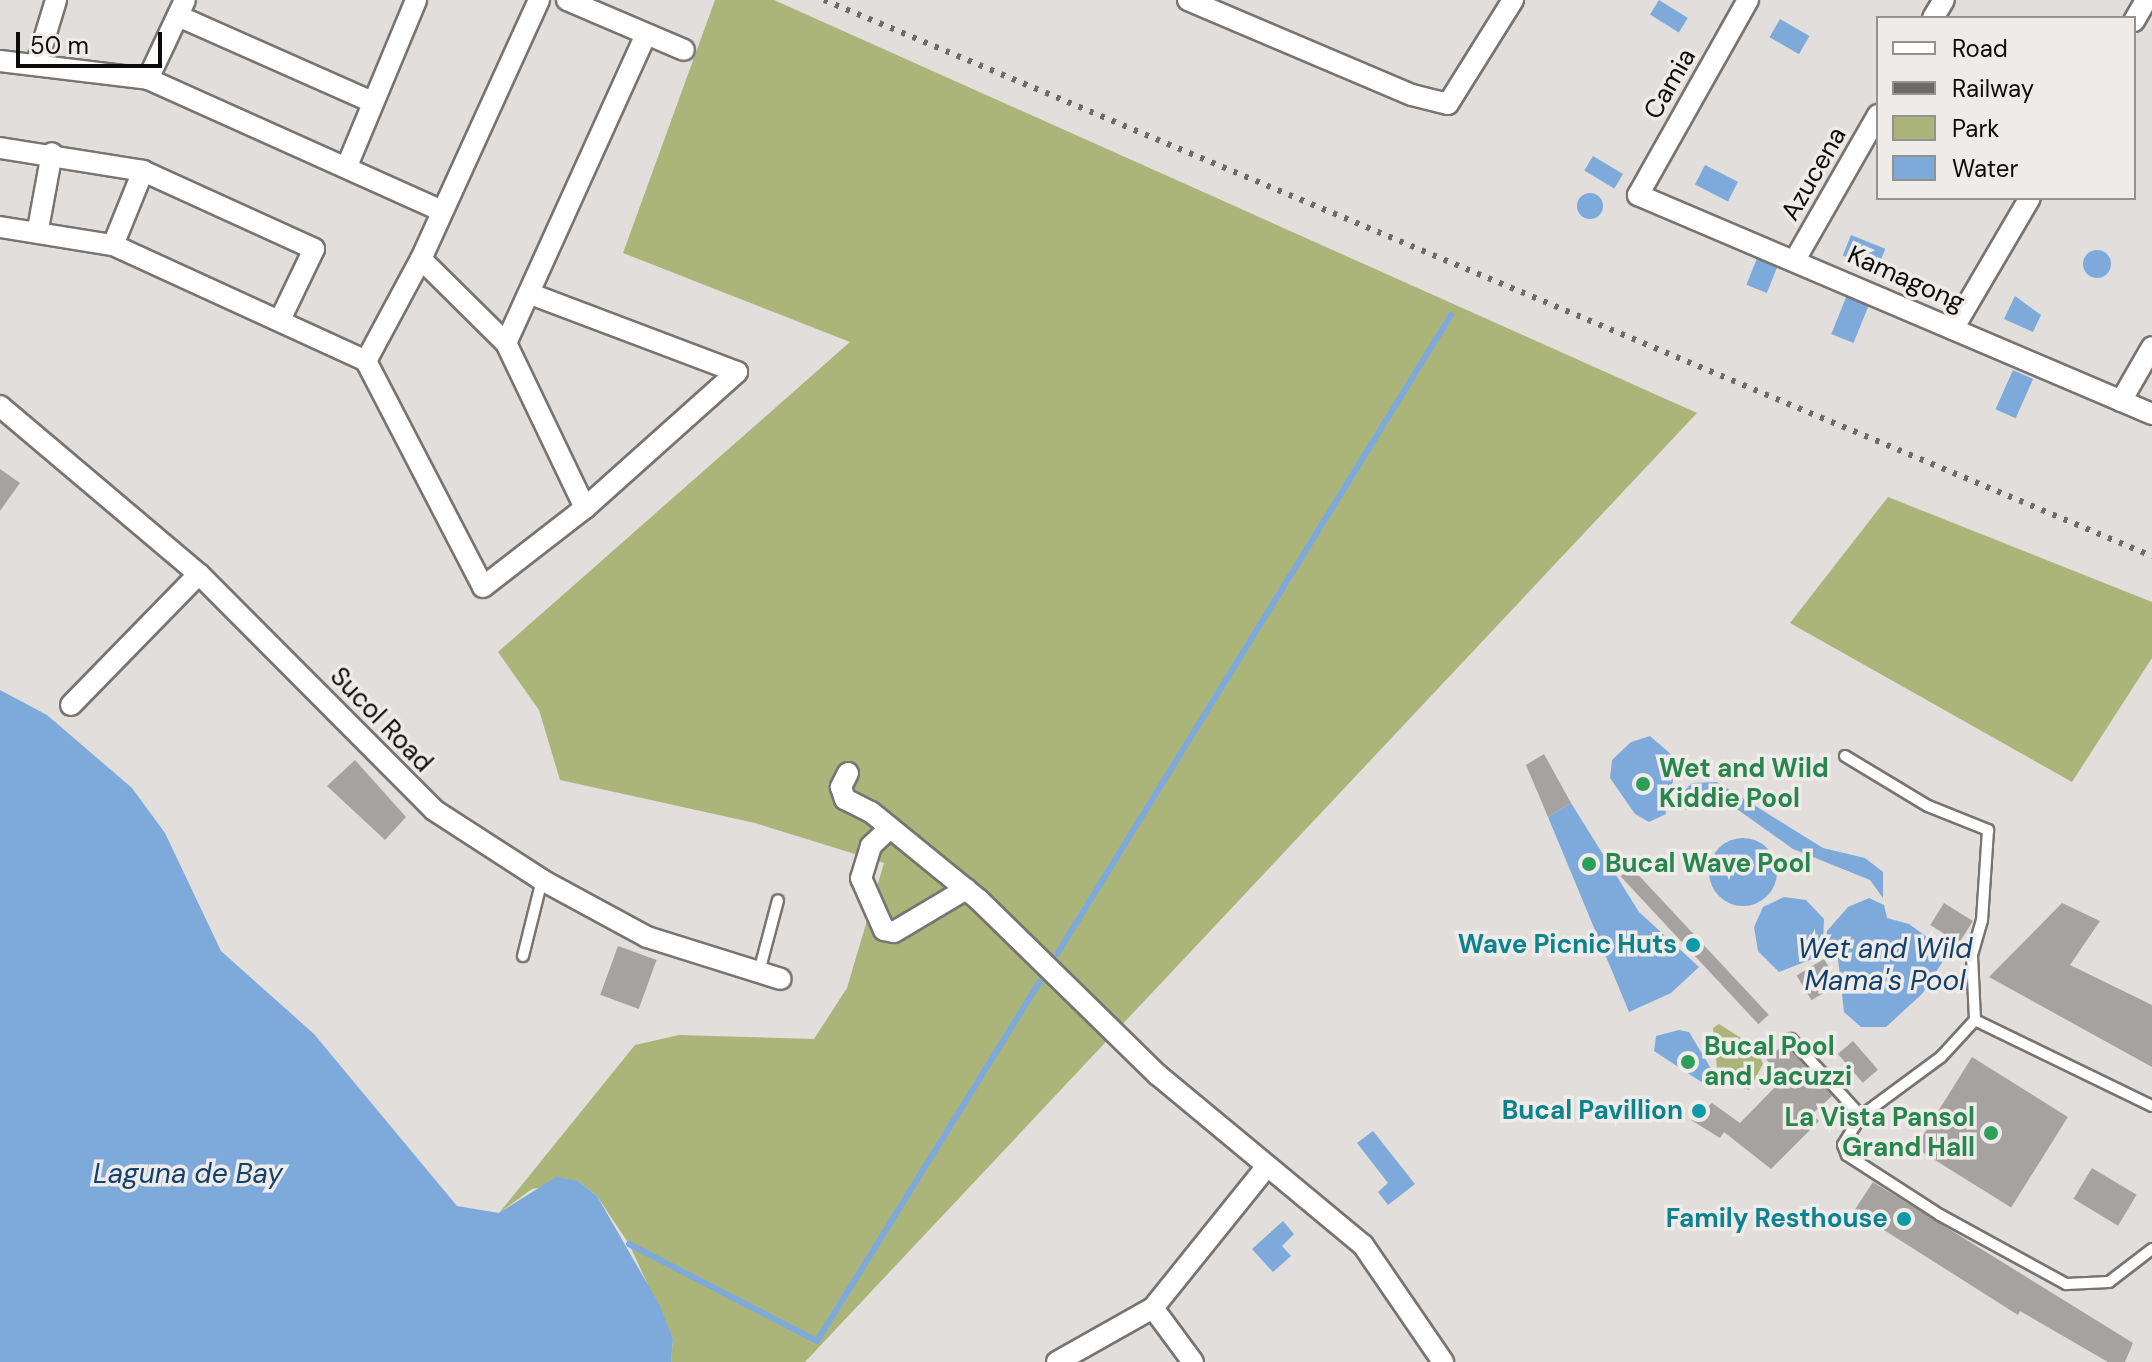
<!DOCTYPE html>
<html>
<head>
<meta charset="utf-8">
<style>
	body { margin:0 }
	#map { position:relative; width:2152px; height:1362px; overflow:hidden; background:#e1dedb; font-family:"DM Sans",sans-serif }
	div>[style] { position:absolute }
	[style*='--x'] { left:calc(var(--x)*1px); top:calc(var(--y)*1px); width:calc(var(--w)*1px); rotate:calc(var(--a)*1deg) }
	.green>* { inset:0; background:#abb57a }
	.water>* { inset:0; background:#7daadb; transform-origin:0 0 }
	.round { border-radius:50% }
	.stream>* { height:6px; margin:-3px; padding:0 3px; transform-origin:3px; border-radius:3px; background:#7daadb }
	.building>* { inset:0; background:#a5a29f; transform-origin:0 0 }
	.roads { filter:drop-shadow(2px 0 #777471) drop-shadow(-2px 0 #777471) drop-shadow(0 2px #777471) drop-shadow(0 -2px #777471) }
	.lane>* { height:10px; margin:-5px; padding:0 5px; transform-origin:5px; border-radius:5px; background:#fff }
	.street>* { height:20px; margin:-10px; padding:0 10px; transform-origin:10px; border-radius:10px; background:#fff }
	.rail>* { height:6px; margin-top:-3px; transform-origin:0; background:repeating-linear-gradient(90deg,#6d6b69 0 4px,transparent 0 12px) }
	.dots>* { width:22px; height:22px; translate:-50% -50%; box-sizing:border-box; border:4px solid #eeebe8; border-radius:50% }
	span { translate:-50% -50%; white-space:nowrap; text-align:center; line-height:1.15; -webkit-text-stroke:7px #eeebe8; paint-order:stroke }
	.street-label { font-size:26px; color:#0d0c0b }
	.leisure-label { font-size:26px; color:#27864d; font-weight:700 }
	.left { translate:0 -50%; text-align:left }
	.right { translate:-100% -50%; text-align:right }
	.culture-label { font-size:26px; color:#0d838f; font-weight:700 }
	.water-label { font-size:28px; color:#13416f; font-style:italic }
	.legend { position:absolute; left:1876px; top:16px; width:260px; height:184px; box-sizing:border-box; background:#eeebe8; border:2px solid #949290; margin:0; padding:10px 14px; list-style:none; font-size:24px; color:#0d0c0b }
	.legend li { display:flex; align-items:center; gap:16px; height:40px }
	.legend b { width:40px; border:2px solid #949290 }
	.scale { position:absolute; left:16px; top:32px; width:146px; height:36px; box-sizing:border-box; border:4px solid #0d0c0b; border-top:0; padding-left:10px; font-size:24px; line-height:28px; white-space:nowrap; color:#0d0c0b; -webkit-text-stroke:6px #eeebe8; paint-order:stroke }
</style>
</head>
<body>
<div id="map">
	<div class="green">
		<i style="clip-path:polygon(715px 0,774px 0,1697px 413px,805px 1362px,671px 1362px,673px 1339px,629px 1244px,597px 1196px,578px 1181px,532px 1189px,499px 1213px,635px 1045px,679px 1035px,814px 1039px,847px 988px,884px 863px,755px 823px,560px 780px,539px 710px,498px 652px,850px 342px,623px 253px)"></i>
		<i style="clip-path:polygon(1888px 497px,2152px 602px,2152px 658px,2072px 782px,1790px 623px)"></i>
		<i style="clip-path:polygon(1719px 1024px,1757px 1048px,1763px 1064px,1749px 1090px,1726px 1082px,1717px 1068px,1713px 1028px)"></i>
	</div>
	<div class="water">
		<i style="left:1659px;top:0;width:34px;height:17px;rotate:32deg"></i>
		<i style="left:1780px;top:19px;width:34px;height:21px;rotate:30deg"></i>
		<i style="left:1593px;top:156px;width:35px;height:17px;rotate:31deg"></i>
		<i style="left:1705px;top:165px;width:37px;height:22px;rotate:27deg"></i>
		<i class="round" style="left:1577px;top:193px;width:26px;height:26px"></i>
		<i style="left:1851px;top:235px;width:37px;height:22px;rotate:22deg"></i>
		<i class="round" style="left:2083px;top:250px;width:28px;height:28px"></i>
		<i style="left:1758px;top:256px;width:22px;height:31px;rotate:22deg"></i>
		<i style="left:1847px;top:295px;width:24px;height:42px;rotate:22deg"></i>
		<i style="clip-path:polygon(2015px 296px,2041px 315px,2033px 332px,2004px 319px)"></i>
		<i style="left:2013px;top:370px;width:22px;height:43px;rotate:24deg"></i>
		<i style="clip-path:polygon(0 690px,47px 715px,132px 788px,165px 833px,221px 951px,314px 1034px,457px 1206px,499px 1213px,556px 1177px,578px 1181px,597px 1196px,659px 1304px,673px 1339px,671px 1362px,0 1362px)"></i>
		<i style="clip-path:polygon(1650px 736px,1681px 763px,1664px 802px,1666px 814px,1649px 822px,1635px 814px,1610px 778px,1612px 760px,1631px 742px)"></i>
		<i style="clip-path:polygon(1717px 782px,1823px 848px,1865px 858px,1883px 872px,1883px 898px,1870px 880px,1793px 849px,1713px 792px,1686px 810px,1675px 800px,1692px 783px)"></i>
		<i style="clip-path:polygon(1571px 803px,1639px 912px,1699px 967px,1671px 993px,1629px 1012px,1548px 817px)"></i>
		<i class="round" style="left:1709px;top:838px;width:68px;height:68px"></i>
		<i style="clip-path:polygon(1784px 897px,1806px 900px,1824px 919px,1823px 943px,1815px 958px,1779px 972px,1758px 951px,1754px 927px,1763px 907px)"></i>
		<i style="clip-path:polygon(1869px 898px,1884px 905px,1887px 918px,1909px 924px,1931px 940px,1943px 961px,1922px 994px,1886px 1027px,1861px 1027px,1844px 1012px,1838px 959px,1825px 948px,1827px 931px,1848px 907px)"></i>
		<i style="clip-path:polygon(1679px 1030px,1689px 1032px,1713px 1072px,1703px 1083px,1654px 1051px,1656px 1036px)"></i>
		<i style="clip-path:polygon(1373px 1131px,1415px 1184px,1388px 1205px,1378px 1192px,1388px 1183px,1357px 1143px)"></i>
		<i style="clip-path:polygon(1283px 1221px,1294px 1234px,1282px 1246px,1291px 1256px,1273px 1272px,1252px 1249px)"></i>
	</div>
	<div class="stream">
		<i style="--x:1057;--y:954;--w:751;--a:-58.34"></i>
		<i style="--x:629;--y:1244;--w:212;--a:27.3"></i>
		<i style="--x:817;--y:1341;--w:423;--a:-58.2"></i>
	</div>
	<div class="building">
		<i style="clip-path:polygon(0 469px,20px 483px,0 511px)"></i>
		<i style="clip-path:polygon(1544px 754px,1571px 803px,1548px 817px,1526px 765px)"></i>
		<i style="clip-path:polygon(355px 760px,406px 817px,385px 840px,327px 786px)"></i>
		<i style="left:1631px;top:867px;width:202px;height:14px;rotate:47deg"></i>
		<i style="left:1944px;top:903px;width:34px;height:26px;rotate:32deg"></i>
		<i style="clip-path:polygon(2062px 903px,2100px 921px,2070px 965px,2152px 1005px,2152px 1067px,1989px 977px)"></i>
		<i style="left:618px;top:946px;width:41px;height:52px;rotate:20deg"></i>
		<i style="left:1824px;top:959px;width:29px;height:32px;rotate:59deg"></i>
		<i style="left:1853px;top:1041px;width:38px;height:20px;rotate:49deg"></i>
		<i style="clip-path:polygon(1785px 1044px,1832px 1096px,1812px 1114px,1819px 1121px,1771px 1169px,1724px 1132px,1720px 1138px,1691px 1120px,1712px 1103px,1740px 1123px,1783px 1079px,1766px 1059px)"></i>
		<i style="left:1972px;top:1057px;width:113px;height:107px;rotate:32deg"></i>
		<i style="left:2092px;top:1168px;width:52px;height:36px;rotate:31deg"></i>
		<i style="clip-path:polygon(1873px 1182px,2133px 1343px,2125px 1362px,2108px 1362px,2020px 1311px,2018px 1315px,1854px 1211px)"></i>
	</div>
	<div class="roads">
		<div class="lane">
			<i style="--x:1845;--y:756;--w:97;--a:31.1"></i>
			<i style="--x:1928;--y:806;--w:65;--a:21.8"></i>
			<i style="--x:1988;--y:830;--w:90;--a:93.8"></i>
			<i style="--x:1982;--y:920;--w:37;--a:106"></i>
			<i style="--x:1972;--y:956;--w:64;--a:87.3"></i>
			<i style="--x:523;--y:956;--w:78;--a:-76"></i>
			<i style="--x:759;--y:972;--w:74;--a:-75.2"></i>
			<i style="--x:1791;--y:1039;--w:104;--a:47.7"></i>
			<i style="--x:2152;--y:1106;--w:197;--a:-154.1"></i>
			<i style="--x:1975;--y:1020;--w:50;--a:132.6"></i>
			<i style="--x:1941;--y:1057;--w:99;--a:143.6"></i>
			<i style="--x:1861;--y:1116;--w:34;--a:122"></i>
			<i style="--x:1843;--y:1145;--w:11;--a:68"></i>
			<i style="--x:1847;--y:1155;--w:111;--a:32.8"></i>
			<i style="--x:1940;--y:1215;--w:144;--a:28.7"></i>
			<i style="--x:2066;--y:1284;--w:43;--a:-2.7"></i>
			<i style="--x:2109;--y:1282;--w:54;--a:-37.5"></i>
		</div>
		<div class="street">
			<i style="--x:567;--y:0;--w:127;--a:23.1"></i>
			<i style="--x:1188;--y:0;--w:243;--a:23"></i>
			<i style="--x:1412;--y:95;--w:37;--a:14"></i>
			<i style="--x:1448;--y:104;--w:123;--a:-58"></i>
			<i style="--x:1748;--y:0;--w:224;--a:119.4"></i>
			<i style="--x:1638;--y:195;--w:559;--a:23.08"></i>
			<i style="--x:178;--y:16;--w:212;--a:23.9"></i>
			<i style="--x:1933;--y:18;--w:21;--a:-59"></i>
			<i style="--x:2134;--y:21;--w:24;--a:-60"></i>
			<i style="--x:0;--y:61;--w:149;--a:6.9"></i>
			<i style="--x:148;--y:79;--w:322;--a:24.2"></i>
			<i style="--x:37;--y:63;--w:66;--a:-73.2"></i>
			<i style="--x:148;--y:79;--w:87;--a:-64.9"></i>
			<i style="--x:0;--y:148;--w:145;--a:9.1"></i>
			<i style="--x:143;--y:171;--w:188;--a:24.5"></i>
			<i style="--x:314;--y:249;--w:79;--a:115.6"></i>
			<i style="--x:347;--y:166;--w:180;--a:-67.4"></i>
			<i style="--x:0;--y:227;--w:114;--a:9.1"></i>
			<i style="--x:113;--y:245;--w:278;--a:24.6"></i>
			<i style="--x:366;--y:361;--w:254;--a:62.6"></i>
			<i style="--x:483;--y:587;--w:129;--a:-37.8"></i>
			<i style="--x:585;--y:508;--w:204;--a:-41.8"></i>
			<i style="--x:737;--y:372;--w:218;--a:-159.3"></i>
			<i style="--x:38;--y:229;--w:77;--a:-79.6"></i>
			<i style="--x:113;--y:245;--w:80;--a:-67.9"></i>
			<i style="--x:1796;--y:258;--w:165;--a:-60.2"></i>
			<i style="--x:421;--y:259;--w:120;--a:44.7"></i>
			<i style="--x:506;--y:343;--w:183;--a:64.4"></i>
			<i style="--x:1953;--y:329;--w:152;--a:-59.6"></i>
			<i style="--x:506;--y:343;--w:338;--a:-65.6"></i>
			<i style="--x:366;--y:361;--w:116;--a:-61.7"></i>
			<i style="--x:421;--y:259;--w:285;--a:-65.5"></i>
			<i style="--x:2121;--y:401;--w:62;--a:-60.1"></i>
			<i style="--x:0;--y:406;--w:260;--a:40.2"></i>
			<i style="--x:199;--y:574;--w:333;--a:45.1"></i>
			<i style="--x:434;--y:810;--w:129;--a:32.9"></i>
			<i style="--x:542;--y:880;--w:119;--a:28.5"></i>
			<i style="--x:647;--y:937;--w:140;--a:17.4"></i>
			<i style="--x:71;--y:705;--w:183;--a:-45.7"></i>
			<i style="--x:848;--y:773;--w:16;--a:117"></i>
			<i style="--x:841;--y:787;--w:13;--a:72"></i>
			<i style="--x:845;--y:799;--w:29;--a:27"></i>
			<i style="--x:871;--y:812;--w:139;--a:39.2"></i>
			<i style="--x:979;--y:900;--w:250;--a:44.4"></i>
			<i style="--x:1158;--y:1075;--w:266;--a:39.7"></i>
			<i style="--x:1363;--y:1245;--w:142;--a:55.6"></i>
			<i style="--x:890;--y:828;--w:26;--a:137"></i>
			<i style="--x:871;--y:846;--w:34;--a:107"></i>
			<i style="--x:861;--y:878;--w:57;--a:66.1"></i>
			<i style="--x:884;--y:930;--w:10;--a:11"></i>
			<i style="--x:894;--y:932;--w:84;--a:-30.8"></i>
			<i style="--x:1153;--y:1308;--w:67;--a:53.5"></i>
			<i style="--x:1057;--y:1362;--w:110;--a:-29.4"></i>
			<i style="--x:1153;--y:1308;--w:182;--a:-51.2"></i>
		</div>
	</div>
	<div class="rail">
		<i style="--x:824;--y:0;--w:1440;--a:22.72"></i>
	</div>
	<div class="dots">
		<i style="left:1643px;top:784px;background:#2e9e5b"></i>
		<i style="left:1589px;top:864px;background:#2e9e5b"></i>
		<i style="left:1693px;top:945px;background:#0f9aa8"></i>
		<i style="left:1688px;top:1062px;background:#2e9e5b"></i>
		<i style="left:1699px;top:1111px;background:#0f9aa8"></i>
		<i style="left:1991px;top:1133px;background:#2e9e5b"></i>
		<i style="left:1904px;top:1219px;background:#0f9aa8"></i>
	</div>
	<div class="street-label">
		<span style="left:1670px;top:84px;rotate:-60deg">Camia</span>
		<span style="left:1814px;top:174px;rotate:-60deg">Azucena</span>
		<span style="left:1906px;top:279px;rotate:24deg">Kamagong</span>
		<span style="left:381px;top:720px;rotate:46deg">Sucol Road</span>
	</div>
	<div class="leisure-label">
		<span class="left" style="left:1659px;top:784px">Wet and Wild<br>Kiddie Pool</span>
		<span class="left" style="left:1605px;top:864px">Bucal Wave Pool</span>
		<span class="left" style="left:1704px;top:1062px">Bucal Pool<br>and Jacuzzi</span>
		<span class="right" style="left:1975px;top:1133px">La Vista Pansol<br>Grand Hall</span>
	</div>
	<div class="culture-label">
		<span class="right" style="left:1677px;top:945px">Wave Picnic Huts</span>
		<span class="right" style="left:1683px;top:1111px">Bucal Pavillion</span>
		<span class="right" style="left:1888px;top:1219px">Family Resthouse</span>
	</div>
	<div class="water-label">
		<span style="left:1885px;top:965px">Wet and Wild<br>Mama's Pool</span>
		<span style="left:188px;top:1174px">Laguna de Bay</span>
	</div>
	<ul class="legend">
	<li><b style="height:10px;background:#fff"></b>Road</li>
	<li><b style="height:10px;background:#6d6b69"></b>Railway</li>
	<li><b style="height:22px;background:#abb57a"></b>Park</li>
	<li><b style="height:22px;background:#7daadb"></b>Water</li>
	</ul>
	<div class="scale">50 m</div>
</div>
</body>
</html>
